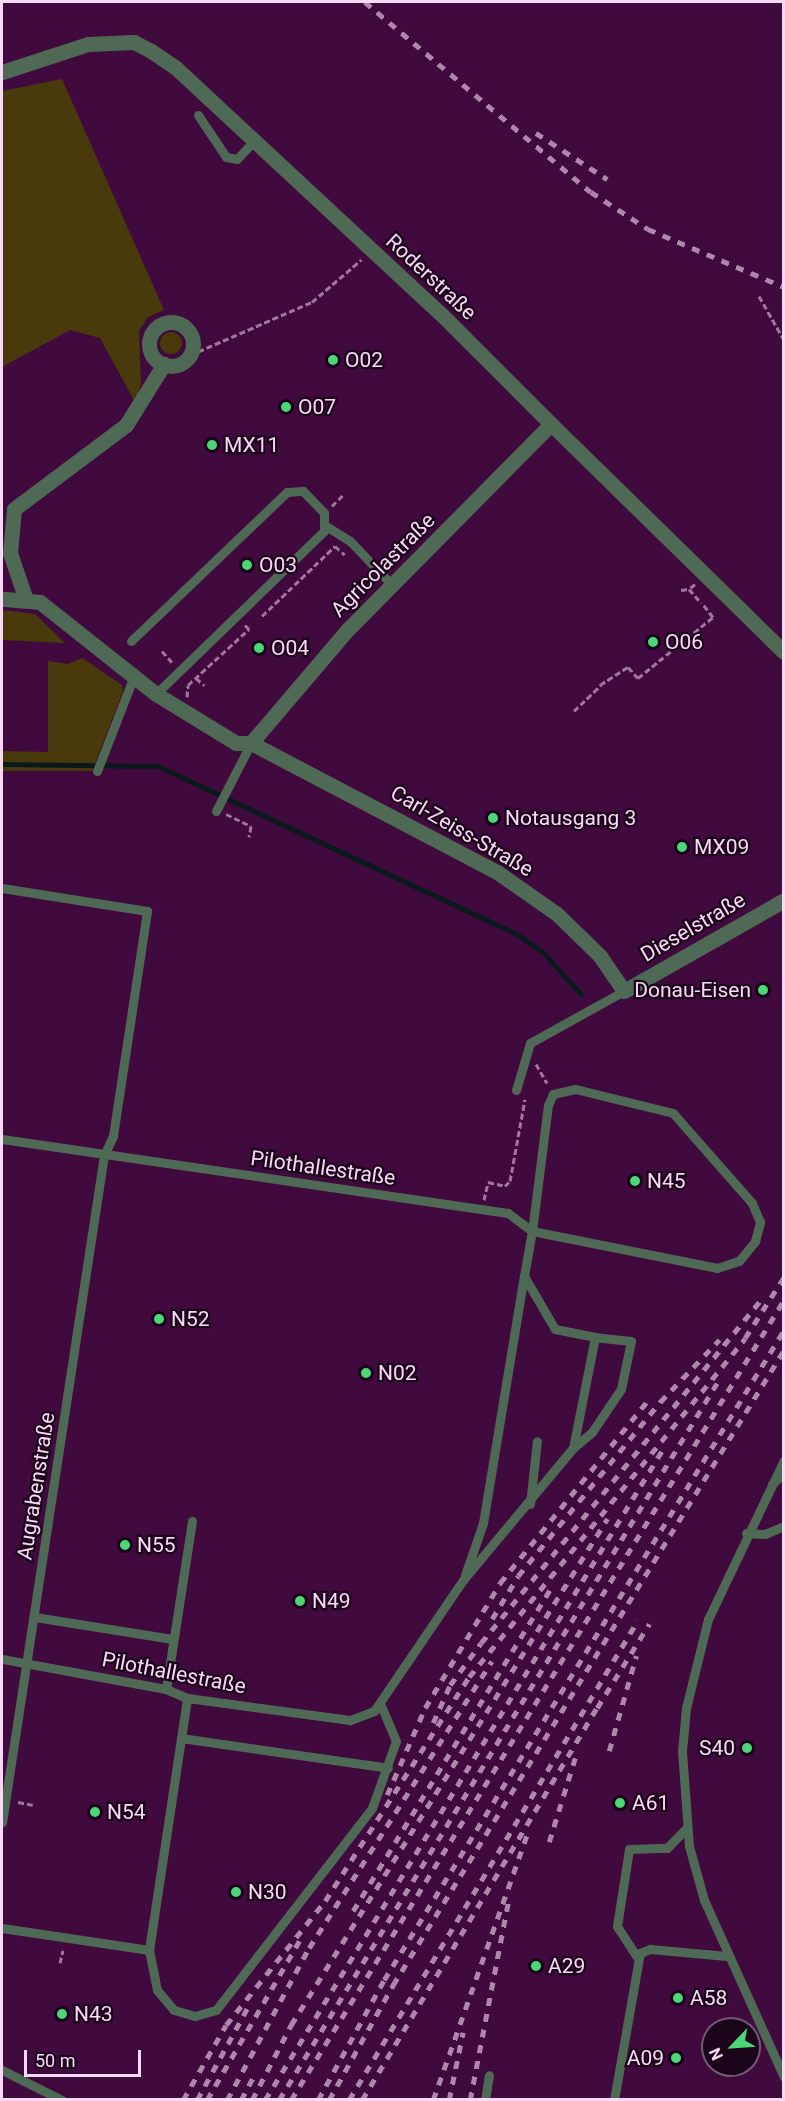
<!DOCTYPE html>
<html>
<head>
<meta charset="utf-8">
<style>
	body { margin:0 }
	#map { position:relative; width:785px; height:2101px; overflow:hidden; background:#400a3e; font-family:Roboto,sans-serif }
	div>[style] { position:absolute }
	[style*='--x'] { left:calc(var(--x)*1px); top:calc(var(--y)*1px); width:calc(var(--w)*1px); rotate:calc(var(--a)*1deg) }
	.green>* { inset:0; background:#493a0b }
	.round { border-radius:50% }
	.stream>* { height:4.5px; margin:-2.25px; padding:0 2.25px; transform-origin:2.25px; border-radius:2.25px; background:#0a191c }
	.path>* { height:3px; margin-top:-1.5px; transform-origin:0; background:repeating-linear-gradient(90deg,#a1779e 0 6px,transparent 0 9px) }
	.service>* { height:9px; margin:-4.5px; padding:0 4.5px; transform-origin:4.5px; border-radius:4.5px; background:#4f6a54 }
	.minor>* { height:15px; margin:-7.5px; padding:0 7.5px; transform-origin:7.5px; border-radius:7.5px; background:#4f6a54 }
	.minor>.ring { margin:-7.5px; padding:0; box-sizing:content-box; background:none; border:15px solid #4f6a54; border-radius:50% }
	.tertiary>* { height:15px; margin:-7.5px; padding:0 7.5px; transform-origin:7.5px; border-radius:7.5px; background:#4f6a54 }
	.rail>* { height:4.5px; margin-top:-2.25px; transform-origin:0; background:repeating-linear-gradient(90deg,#af86ac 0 8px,transparent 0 16px) }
	.dots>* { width:16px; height:16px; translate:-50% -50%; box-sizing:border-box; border:3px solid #1b051a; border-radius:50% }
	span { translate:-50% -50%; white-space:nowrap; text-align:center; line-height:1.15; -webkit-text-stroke:4.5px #1b051a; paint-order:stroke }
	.street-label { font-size:21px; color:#f9d9f5 }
	.poi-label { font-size:21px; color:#f9d9f5 }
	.left { translate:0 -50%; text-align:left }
	.right { translate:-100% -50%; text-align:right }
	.frame { position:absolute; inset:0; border:3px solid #f9d9f5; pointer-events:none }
	.north { position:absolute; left:701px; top:2017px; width:60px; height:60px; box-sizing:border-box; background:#1b051a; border:2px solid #745a72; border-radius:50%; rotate:245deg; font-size:16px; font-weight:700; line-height:24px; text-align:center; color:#f9d9f5 }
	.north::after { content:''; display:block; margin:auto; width:21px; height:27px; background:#4dd676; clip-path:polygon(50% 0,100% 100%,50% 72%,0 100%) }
	.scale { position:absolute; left:24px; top:2050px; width:117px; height:27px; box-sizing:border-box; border:3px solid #f9d9f5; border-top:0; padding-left:8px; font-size:18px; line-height:21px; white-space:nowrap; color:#f9d9f5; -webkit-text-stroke:4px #1b051a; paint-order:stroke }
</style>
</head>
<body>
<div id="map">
	<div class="green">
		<i style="clip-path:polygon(62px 79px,164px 310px,148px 317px,139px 331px,141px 384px,135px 402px,100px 338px,70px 330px,2px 367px,2px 91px)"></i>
		<i class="round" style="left:160px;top:332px;width:22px;height:22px"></i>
		<i style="clip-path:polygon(2px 610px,35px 614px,65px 643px,2px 640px)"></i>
		<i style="clip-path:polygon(82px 658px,122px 685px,123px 691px,92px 771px,2px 771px,2px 751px,48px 752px,48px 661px,68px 664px)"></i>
	</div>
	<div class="stream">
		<i style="--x:2;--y:764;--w:156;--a:0.7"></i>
		<i style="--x:158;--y:766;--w:396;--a:25.1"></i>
		<i style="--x:517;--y:934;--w:33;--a:35"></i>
		<i style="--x:544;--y:953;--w:55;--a:47.9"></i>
	</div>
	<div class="path">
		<i style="--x:759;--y:296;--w:51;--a:60.4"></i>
		<i style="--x:190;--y:355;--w:133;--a:-23.5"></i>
		<i style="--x:312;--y:302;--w:65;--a:-40.6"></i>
		<i style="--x:332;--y:506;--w:17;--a:-45"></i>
		<i style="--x:695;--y:584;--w:8;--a:140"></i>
		<i style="--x:689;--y:589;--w:18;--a:49"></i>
		<i style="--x:681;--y:590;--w:8;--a:-7"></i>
		<i style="--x:262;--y:616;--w:101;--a:-43.8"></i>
		<i style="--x:335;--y:546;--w:13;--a:42"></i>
		<i style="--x:162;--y:651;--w:15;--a:48"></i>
		<i style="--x:196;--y:678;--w:11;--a:41"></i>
		<i style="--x:600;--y:685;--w:33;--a:-33"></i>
		<i style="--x:628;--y:667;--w:15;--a:48"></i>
		<i style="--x:638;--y:678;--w:97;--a:-39.1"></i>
		<i style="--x:713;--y:617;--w:18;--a:-128"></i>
		<i style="--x:187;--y:697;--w:12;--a:-85"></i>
		<i style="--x:188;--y:685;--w:83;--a:-42.6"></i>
		<i style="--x:249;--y:629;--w:7;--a:-135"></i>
		<i style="--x:574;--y:711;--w:37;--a:-44"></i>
		<i style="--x:226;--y:814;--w:28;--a:26"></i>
		<i style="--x:251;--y:826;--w:11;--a:100"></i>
		<i style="--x:536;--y:1064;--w:22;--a:60"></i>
		<i style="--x:484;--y:1200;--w:18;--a:-77"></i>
		<i style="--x:488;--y:1182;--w:17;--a:13"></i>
		<i style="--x:505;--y:1186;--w:7;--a:-45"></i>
		<i style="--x:510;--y:1181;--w:83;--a:-79.6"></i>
		<i style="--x:18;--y:1802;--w:15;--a:11"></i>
		<i style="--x:60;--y:1963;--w:13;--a:-77"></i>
	</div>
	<div class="service">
		<i style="--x:198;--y:115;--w:50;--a:56.3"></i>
		<i style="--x:226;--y:157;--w:11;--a:10"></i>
		<i style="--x:237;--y:159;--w:25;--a:-47"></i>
		<i style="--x:326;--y:526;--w:28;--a:32"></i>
		<i style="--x:350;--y:541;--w:61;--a:46.3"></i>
		<i style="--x:131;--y:641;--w:216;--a:-43.7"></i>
		<i style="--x:287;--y:492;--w:16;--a:-4"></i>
		<i style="--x:303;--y:491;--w:30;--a:46"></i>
		<i style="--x:324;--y:513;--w:18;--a:90"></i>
		<i style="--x:324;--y:531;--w:234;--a:135.9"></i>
		<i style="--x:97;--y:771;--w:100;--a:-68.8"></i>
		<i style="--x:216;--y:811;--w:76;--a:-62.8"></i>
		<i style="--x:2;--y:888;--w:147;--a:9"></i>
		<i style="--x:147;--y:911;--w:228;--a:98.6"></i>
		<i style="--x:113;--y:1136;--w:21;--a:115"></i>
		<i style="--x:104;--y:1155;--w:675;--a:98.69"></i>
		<i style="--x:516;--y:1090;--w:49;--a:-73.4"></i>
		<i style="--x:530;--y:1043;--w:107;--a:-29"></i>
		<i style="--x:2;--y:1139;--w:511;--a:8.32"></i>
		<i style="--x:508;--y:1213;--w:30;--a:37"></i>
		<i style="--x:532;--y:1231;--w:189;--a:11.3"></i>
		<i style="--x:717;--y:1268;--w:23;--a:-18"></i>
		<i style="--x:739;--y:1261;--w:26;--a:-51"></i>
		<i style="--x:755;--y:1241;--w:20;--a:-75"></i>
		<i style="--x:760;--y:1222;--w:21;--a:-113"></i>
		<i style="--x:752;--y:1203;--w:120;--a:-131.3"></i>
		<i style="--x:673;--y:1113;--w:101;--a:-166.2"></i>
		<i style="--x:575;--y:1089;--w:23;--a:167"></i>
		<i style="--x:553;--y:1094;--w:12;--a:114"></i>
		<i style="--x:548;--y:1105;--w:127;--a:97.2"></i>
		<i style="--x:532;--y:1231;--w:46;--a:100.1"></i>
		<i style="--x:524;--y:1276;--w:61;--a:59.7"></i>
		<i style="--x:555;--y:1329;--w:41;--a:11.3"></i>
		<i style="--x:595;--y:1337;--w:113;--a:101.2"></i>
		<i style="--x:573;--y:1448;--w:172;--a:129.8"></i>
		<i style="--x:463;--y:1580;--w:158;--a:124.2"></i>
		<i style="--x:374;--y:1711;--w:26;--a:159"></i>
		<i style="--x:350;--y:1720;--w:164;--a:-172.3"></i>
		<i style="--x:187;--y:1698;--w:23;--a:-157"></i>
		<i style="--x:166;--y:1689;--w:167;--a:-169.6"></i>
		<i style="--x:573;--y:1448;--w:25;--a:-40"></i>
		<i style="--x:592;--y:1432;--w:52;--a:-56"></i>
		<i style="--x:621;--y:1389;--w:49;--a:-78.2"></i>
		<i style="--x:631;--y:1341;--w:36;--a:-174"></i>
		<i style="--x:784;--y:1460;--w:176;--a:115.5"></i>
		<i style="--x:708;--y:1619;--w:92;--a:103.9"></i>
		<i style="--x:686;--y:1708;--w:43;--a:95.3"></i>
		<i style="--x:682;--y:1751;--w:95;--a:85.8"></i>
		<i style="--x:689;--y:1846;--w:56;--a:74.5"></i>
		<i style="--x:704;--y:1900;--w:194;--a:65.7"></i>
		<i style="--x:772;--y:1484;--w:16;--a:-43"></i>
		<i style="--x:530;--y:1504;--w:63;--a:-83.7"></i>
		<i style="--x:746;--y:1533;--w:19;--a:3"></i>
		<i style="--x:765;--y:1534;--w:21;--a:-23"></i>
		<i style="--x:465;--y:1575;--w:55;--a:-70.9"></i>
		<i style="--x:483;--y:1523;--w:250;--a:-80.6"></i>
		<i style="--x:35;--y:1617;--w:139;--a:9.1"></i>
		<i style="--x:166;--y:1689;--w:170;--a:-81.2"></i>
		<i style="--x:181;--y:1738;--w:209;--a:8.2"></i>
		<i style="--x:2;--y:1928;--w:149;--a:8.5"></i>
		<i style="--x:149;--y:1950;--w:41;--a:78.7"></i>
		<i style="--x:157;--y:1990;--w:26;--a:50"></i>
		<i style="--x:174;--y:2010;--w:22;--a:16"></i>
		<i style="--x:195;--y:2016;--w:22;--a:-16"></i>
		<i style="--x:216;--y:2010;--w:255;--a:-52.3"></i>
		<i style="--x:372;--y:1808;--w:71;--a:-70.3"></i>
		<i style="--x:396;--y:1741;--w:39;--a:-113"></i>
		<i style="--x:149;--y:1950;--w:255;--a:-81.4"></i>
		<i style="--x:637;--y:1957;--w:37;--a:-123"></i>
		<i style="--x:617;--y:1926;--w:78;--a:-81.1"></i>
		<i style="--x:629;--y:1849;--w:38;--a:-2"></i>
		<i style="--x:667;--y:1848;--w:28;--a:-46"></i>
		<i style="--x:2;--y:2070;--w:67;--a:26.6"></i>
		<i style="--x:485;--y:2100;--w:25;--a:-81"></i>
		<i style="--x:614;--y:2100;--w:149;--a:-80"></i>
		<i style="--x:640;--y:1953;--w:11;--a:-22"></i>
		<i style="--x:650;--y:1949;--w:77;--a:5.2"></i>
	</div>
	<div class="minor">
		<i class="ring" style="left:149px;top:322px;width:29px;height:29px"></i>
		<i style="--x:551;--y:424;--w:326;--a:44.4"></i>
		<i style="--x:25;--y:597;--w:46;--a:-108.8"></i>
		<i style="--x:10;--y:553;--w:44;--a:-84.8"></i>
		<i style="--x:14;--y:509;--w:140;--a:-36.9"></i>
		<i style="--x:126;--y:425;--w:72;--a:-58.1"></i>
		<i style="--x:251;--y:743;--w:278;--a:27.7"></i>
		<i style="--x:497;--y:872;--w:73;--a:35"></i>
		<i style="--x:557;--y:914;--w:60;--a:44.3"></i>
		<i style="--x:600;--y:956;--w:42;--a:55.6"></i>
		<i style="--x:624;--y:991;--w:184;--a:-29.6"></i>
	</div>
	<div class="tertiary">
		<i style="--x:2;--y:72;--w:90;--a:-18"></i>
		<i style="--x:88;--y:44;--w:46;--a:-2.5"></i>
		<i style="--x:134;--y:42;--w:19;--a:28"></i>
		<i style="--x:151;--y:51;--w:30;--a:34"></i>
		<i style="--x:176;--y:68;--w:371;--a:42.9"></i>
		<i style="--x:448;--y:321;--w:146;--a:45"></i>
		<i style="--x:551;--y:424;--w:289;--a:134.7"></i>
		<i style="--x:348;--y:629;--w:150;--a:130.4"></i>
		<i style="--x:251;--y:743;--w:15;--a:180"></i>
		<i style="--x:236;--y:743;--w:94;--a:-148.5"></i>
		<i style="--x:156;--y:694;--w:148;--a:-141.6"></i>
		<i style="--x:40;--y:602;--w:38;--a:-175"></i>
	</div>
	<div class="rail">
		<i style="--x:365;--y:2;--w:295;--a:40.1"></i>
		<i style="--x:591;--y:192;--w:68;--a:33"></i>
		<i style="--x:648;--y:229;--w:148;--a:23.1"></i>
		<i style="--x:536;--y:133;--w:85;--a:32.9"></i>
		<i style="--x:492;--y:1619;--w:50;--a:-58.8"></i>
		<i style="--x:518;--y:1576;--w:225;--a:-50.8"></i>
		<i style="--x:660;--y:1402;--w:86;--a:-46.4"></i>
		<i style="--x:597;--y:1708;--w:99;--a:-58.2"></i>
		<i style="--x:433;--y:1723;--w:42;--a:-65.9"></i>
		<i style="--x:450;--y:1685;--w:52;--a:-53.6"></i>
		<i style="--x:481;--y:1643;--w:443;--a:-50.8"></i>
		<i style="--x:609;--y:1751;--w:99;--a:-74.1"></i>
		<i style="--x:387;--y:1795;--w:95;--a:-66.4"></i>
		<i style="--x:425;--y:1708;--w:146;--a:-59"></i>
		<i style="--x:500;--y:1583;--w:238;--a:-51"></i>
		<i style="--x:549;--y:1842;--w:88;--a:-72.8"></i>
		<i style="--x:353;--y:1911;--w:377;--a:-58.5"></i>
		<i style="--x:183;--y:2100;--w:86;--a:-60.2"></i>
		<i style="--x:226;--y:2025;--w:159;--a:-51.4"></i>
		<i style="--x:325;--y:1901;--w:266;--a:-57.3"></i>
		<i style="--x:469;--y:1677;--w:437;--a:-50.8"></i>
		<i style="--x:745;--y:1338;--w:72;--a:-57.4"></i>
		<i style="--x:197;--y:2100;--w:108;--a:-61.3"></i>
		<i style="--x:207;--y:2100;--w:184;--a:-59.9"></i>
		<i style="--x:227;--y:2100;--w:173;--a:-61.7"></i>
		<i style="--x:309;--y:1948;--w:340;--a:-57.5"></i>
		<i style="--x:241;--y:2100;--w:27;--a:-62"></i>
		<i style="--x:252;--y:2100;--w:85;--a:-62.5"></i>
		<i style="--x:291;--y:2025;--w:597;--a:-58.01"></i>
		<i style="--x:265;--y:2100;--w:763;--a:-58.56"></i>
		<i style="--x:279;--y:2100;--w:840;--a:-58.58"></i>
		<i style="--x:291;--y:2100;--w:940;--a:-58.36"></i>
		<i style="--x:318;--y:2100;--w:137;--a:-61.2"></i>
		<i style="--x:384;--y:1980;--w:763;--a:-58.39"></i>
		<i style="--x:329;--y:2100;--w:132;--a:-60.9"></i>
		<i style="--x:393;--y:1985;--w:746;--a:-58.38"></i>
		<i style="--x:349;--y:2100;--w:560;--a:-58.95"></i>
		<i style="--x:362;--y:2100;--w:465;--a:-59.1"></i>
		<i style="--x:433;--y:2100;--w:282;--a:-70.5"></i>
		<i style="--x:449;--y:2100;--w:69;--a:-78.4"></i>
		<i style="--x:470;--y:2100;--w:202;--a:-79.1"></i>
	</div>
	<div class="dots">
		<i style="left:333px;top:360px;background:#4dd676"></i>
		<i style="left:286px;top:407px;background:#4dd676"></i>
		<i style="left:212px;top:445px;background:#4dd676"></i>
		<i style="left:247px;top:565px;background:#4dd676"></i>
		<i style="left:653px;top:642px;background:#4dd676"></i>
		<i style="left:259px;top:648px;background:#4dd676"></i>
		<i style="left:493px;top:818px;background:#4dd676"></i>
		<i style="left:682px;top:847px;background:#4dd676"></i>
		<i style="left:763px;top:990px;background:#4dd676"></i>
		<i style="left:635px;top:1181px;background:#4dd676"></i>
		<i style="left:159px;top:1319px;background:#4dd676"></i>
		<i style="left:366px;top:1373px;background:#4dd676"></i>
		<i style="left:125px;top:1545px;background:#4dd676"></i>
		<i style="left:300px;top:1601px;background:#4dd676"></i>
		<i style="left:747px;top:1748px;background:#4dd676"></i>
		<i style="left:620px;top:1803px;background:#4dd676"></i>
		<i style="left:95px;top:1812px;background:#4dd676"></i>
		<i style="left:236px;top:1892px;background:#4dd676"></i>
		<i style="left:536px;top:1966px;background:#4dd676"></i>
		<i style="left:678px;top:1998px;background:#4dd676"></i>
		<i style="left:62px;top:2014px;background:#4dd676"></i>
		<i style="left:676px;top:2058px;background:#4dd676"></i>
	</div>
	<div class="street-label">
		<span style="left:431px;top:277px;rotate:43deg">Roderstraße</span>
		<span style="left:383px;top:565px;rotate:-45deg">Agricolastraße</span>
		<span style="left:462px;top:831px;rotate:30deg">Carl-Zeiss-Straße</span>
		<span style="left:693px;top:927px;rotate:-30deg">Dieselstraße</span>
		<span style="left:323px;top:1168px;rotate:8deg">Pilothallestraße</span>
		<span style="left:36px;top:1486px;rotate:-81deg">Augrabenstraße</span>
		<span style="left:174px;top:1673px;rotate:11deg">Pilothallestraße</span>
	</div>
	<div class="poi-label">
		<span class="left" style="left:345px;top:360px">O02</span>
		<span class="left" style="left:298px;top:407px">O07</span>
		<span class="left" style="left:224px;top:445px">MX11</span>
		<span class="left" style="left:259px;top:565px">O03</span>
		<span class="left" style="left:665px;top:642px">O06</span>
		<span class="left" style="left:271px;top:648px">O04</span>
		<span class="left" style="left:505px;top:818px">Notausgang 3</span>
		<span class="left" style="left:694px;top:847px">MX09</span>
		<span class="right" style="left:751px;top:990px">Donau-Eisen</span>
		<span class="left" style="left:647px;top:1181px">N45</span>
		<span class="left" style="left:171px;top:1319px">N52</span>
		<span class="left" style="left:378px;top:1373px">N02</span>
		<span class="left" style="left:137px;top:1545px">N55</span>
		<span class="left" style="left:312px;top:1601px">N49</span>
		<span class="right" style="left:735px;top:1748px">S40</span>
		<span class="left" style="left:632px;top:1803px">A61</span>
		<span class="left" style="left:107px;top:1812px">N54</span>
		<span class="left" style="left:248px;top:1892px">N30</span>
		<span class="left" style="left:548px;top:1966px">A29</span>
		<span class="left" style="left:690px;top:1998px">A58</span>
		<span class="left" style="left:74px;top:2014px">N43</span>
		<span class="right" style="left:664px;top:2058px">A09</span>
	</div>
	<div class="frame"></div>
	<div class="north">N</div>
	<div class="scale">50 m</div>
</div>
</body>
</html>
